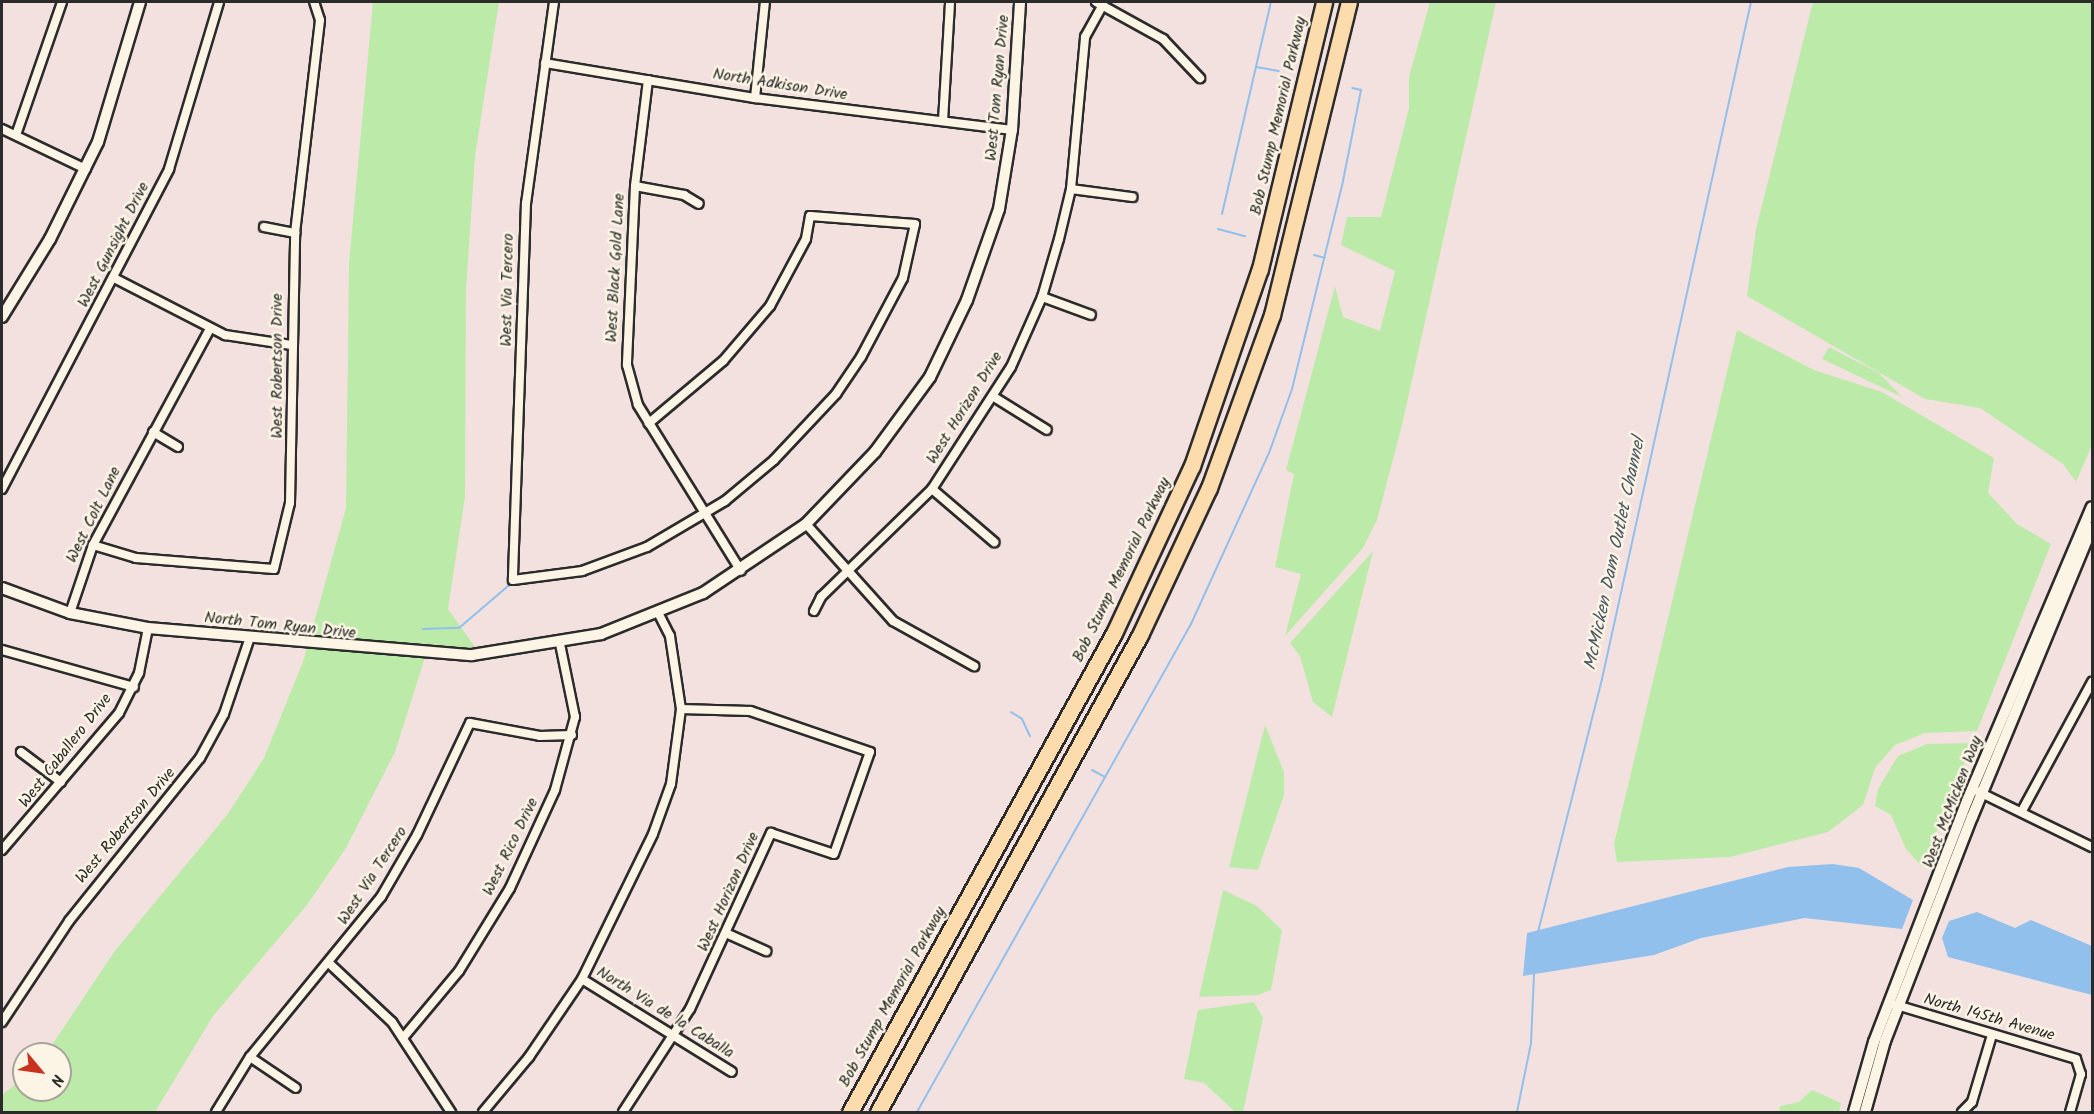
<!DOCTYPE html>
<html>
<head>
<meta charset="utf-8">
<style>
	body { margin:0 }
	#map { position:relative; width:2094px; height:1114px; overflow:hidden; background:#f3e1e0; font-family:Kalam,sans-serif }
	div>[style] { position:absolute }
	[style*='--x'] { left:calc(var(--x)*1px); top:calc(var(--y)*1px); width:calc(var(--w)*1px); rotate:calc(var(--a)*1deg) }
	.green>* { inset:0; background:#bceba9 }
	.water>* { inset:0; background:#91c0ec }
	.stream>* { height:2px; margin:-1px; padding:0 1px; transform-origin:1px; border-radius:1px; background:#91c0ec }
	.roads { filter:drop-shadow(2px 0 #2b2b2b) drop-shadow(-2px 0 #2b2b2b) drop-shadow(0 2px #2b2b2b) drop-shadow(0 -2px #2b2b2b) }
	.minor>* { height:8px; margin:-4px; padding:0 4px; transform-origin:4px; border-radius:4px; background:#fcf5e5 }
	.tertiary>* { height:10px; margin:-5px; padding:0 5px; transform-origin:5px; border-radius:5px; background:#fcf5e5 }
	.motorway>* { height:15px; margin:-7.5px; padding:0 7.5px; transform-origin:7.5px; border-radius:7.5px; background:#fcdcac }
	span { translate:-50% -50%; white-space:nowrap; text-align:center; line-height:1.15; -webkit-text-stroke:5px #fcf5e5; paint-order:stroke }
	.street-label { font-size:16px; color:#2b2b2b }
	.water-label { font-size:18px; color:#4a5865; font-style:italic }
	.frame { position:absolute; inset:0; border:3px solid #2b2b2b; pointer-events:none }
	.north { position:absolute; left:12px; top:1042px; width:60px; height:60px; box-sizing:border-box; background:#fcf5e5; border:2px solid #a8a49b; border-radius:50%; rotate:119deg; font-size:16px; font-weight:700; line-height:24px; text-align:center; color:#2b2b2b }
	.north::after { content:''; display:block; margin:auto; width:21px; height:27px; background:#c8321e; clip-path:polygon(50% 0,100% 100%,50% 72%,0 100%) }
</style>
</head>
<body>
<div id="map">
	<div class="green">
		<i style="clip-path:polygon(373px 2px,499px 2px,475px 156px,466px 291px,465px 497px,448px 609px,475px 647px,428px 648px,395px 752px,346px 848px,307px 905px,213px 1016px,155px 1112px,2px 1112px,2px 1095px,24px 1077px,24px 1090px,60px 1090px,60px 1054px,46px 1054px,114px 952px,227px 815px,264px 758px,304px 659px,346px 508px,349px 263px)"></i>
		<i style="clip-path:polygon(1430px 2px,1496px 2px,1402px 425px,1377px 520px,1363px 548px,1285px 636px,1301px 574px,1275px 567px,1294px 474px,1286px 470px,1335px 286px,1343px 317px,1380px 331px,1395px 271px,1341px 245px,1347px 217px,1381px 217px,1409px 108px,1409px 77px)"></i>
		<i style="clip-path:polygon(1813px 2px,2092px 2px,2092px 445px,2076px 482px,2063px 464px,1980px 408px,1925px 399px,1747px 296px,1756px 229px)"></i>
		<i style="clip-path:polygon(1737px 330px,1814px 370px,1882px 392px,1994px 458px,1988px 493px,2017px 524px,2051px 544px,1977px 731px,1925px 733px,1895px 745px,1875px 768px,1863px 805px,1828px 832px,1730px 857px,1617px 862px,1614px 844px)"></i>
		<i style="clip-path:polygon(1829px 347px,1879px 373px,1902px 397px,1822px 359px)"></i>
		<i style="clip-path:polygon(1373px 551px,1332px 717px,1313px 702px,1300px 656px,1290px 643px)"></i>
		<i style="clip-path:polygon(1265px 725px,1284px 772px,1284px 795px,1258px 870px,1229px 867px)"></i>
		<i style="clip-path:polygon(1973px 743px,1922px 867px,1906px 849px,1891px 815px,1875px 806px,1878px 789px,1898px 756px,1927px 744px)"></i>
		<i style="clip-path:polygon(1223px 890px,1257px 906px,1282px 930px,1271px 990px,1258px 995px,1199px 997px)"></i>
		<i style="clip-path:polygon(1254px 1002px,1263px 1018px,1243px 1112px,1235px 1112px,1204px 1083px,1184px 1079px,1198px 1010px)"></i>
		<i style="clip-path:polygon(1812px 1090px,1841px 1103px,1839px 1112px,1779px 1112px,1780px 1106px,1799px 1102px)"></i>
	</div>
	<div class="water">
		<i style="clip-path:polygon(1833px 864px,1859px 868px,1913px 900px,1902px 929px,1805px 918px,1701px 938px,1654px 955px,1523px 976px,1527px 933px,1788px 867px)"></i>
		<i style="clip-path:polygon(1977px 912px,2015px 928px,2031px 920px,2092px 946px,2092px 995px,1948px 957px,1942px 938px,1949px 921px)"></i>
	</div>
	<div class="stream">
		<i style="--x:1256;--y:67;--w:23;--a:10"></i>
		<i style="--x:1222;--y:214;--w:218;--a:-77"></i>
		<i style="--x:1218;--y:229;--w:28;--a:15"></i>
		<i style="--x:1314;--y:255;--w:11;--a:15"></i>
		<i style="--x:423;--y:629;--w:36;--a:-2"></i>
		<i style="--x:459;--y:628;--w:65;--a:-40.6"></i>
		<i style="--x:1011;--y:712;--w:13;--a:32"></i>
		<i style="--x:1022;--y:719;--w:19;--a:65"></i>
		<i style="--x:1092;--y:770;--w:15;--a:28"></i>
		<i style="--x:1538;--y:932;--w:261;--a:-75.8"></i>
		<i style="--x:1602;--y:679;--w:693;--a:-77.59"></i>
		<i style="--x:917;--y:1112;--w:560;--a:-60.69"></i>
		<i style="--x:1191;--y:624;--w:188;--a:-65.5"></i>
		<i style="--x:1269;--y:453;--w:68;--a:-70.2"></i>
		<i style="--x:1292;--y:389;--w:214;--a:-76.2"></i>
		<i style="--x:1343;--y:181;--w:93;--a:-78.8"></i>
		<i style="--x:1361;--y:90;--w:9;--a:-167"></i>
		<i style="--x:1517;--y:1112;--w:70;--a:-78.5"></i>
		<i style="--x:1531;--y:1043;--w:70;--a:-87.5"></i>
	</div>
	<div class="roads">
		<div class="minor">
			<i style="--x:554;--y:2;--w:203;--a:97.9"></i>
			<i style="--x:526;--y:203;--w:377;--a:92"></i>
			<i style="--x:513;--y:580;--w:70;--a:-7.4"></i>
			<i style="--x:582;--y:571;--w:69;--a:-20.3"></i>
			<i style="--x:647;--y:547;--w:91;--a:-30.5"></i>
			<i style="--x:725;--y:501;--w:64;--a:-39.9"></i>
			<i style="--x:774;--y:460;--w:91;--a:-46.8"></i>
			<i style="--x:836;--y:394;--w:45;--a:-56"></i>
			<i style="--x:861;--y:357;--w:89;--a:-62"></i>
			<i style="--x:903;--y:278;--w:55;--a:-77.5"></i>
			<i style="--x:915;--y:224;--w:105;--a:-175.6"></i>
			<i style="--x:810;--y:216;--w:23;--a:100"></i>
			<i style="--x:806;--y:239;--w:76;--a:118.2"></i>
			<i style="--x:770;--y:306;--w:72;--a:130.5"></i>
			<i style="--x:723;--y:361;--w:97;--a:140"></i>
			<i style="--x:1096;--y:2;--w:77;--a:28.9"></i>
			<i style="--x:1163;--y:39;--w:54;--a:46.5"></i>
			<i style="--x:545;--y:63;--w:213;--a:9.5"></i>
			<i style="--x:755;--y:98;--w:259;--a:7.1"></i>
			<i style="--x:648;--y:80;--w:107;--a:97"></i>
			<i style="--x:635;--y:186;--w:179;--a:92.6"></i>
			<i style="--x:627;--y:365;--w:41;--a:74.6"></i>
			<i style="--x:638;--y:405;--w:195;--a:58.2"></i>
			<i style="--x:755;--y:98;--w:97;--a:-84.1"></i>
			<i style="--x:943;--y:121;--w:119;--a:-86.6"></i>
			<i style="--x:2;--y:129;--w:93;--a:25.5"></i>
			<i style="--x:16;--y:135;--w:141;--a:-70.9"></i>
			<i style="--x:635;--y:186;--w:50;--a:10.4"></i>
			<i style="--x:684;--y:195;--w:17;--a:31"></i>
			<i style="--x:1071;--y:189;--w:62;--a:7.5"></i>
			<i style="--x:264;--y:227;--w:32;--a:11"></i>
			<i style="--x:116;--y:279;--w:123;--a:27.2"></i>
			<i style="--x:225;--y:335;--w:67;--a:8.6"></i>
			<i style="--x:1042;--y:297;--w:52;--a:20.2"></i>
			<i style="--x:994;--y:397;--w:62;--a:31.9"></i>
			<i style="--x:153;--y:432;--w:29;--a:31"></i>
			<i style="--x:2;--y:489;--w:361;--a:-62.4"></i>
			<i style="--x:169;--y:169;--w:174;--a:-73.3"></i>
			<i style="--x:932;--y:489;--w:82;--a:40.5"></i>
			<i style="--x:806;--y:524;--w:130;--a:48.1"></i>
			<i style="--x:893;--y:621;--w:93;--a:29.1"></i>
			<i style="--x:93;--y:545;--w:45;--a:16.8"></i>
			<i style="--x:136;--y:558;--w:138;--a:4.6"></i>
			<i style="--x:274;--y:569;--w:68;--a:-76.4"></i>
			<i style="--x:290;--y:503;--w:270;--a:-88.9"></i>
			<i style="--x:295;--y:233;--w:214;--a:-83.3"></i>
			<i style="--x:320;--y:20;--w:19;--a:-108"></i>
			<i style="--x:814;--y:611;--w:16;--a:-63"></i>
			<i style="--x:821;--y:597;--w:155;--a:-44.2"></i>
			<i style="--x:932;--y:489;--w:145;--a:-57.1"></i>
			<i style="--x:1011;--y:367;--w:77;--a:-66.1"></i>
			<i style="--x:1042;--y:297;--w:60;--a:-73.7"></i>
			<i style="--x:1059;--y:239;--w:51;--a:-76.5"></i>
			<i style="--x:1071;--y:189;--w:153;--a:-84.7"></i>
			<i style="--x:1085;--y:37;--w:37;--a:-61"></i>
			<i style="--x:70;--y:613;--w:72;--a:-71.3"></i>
			<i style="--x:93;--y:545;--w:246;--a:-61.6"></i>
			<i style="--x:2;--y:650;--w:137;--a:15.7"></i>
			<i style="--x:21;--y:752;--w:50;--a:36.9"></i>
			<i style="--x:1977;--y:791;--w:128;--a:26"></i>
			<i style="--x:2023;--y:809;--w:145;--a:-61.5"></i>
			<i style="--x:2;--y:850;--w:180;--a:-49.5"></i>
			<i style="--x:119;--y:713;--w:45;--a:-63.4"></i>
			<i style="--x:139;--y:673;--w:46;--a:-78.7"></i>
			<i style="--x:728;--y:934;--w:42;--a:24.1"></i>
			<i style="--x:331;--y:965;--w:83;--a:43.1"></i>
			<i style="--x:392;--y:1022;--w:108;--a:56.8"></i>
			<i style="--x:582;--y:979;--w:176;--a:31.8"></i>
			<i style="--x:1893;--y:1004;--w:191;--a:16.7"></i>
			<i style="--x:2076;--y:1059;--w:16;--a:72"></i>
			<i style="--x:2081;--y:1074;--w:40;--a:106"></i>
			<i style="--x:2;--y:1022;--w:121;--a:-56.4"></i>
			<i style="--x:69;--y:921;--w:209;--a:-51.2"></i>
			<i style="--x:200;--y:758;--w:50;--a:-61.4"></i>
			<i style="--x:224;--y:714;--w:81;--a:-71.3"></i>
			<i style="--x:403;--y:1038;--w:87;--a:-50.1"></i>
			<i style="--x:459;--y:971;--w:97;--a:-58.4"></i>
			<i style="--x:510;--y:888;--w:108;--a:-65.3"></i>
			<i style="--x:555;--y:790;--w:76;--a:-74.7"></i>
			<i style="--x:575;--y:717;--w:75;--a:-101.6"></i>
			<i style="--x:250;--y:1057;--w:55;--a:34"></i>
			<i style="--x:216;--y:1112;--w:65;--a:-58.3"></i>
			<i style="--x:250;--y:1057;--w:207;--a:-50.7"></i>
			<i style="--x:381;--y:897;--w:72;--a:-59.9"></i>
			<i style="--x:417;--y:835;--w:124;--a:-64.7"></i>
			<i style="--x:470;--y:723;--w:71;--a:10.5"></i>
			<i style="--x:540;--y:736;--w:32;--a:-2"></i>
			<i style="--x:483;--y:1112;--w:72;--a:-50.1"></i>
			<i style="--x:529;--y:1057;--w:94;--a:-55.8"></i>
			<i style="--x:582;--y:979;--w:161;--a:-63.9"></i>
			<i style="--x:653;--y:834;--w:53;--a:-70.2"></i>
			<i style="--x:671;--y:784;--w:76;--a:-82.4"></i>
			<i style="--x:681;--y:709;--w:74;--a:-98.6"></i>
			<i style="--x:670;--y:636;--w:25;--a:-117"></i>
			<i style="--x:623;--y:1112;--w:123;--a:-57"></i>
			<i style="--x:690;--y:1009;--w:194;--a:-65.3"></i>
			<i style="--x:771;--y:833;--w:66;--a:18.4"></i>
			<i style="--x:834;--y:854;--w:108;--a:-70.6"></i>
			<i style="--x:870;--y:752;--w:127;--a:-161.1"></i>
			<i style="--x:750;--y:711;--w:69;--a:-178.3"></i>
			<i style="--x:1962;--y:1112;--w:14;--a:-45"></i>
			<i style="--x:1972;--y:1102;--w:70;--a:-73.4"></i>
		</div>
		<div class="tertiary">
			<i style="--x:2;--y:317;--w:92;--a:-58.4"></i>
			<i style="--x:50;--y:239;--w:108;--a:-63.7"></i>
			<i style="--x:98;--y:142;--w:146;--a:-73.3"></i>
			<i style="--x:2;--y:588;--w:72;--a:20.2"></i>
			<i style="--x:70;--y:613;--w:79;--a:10.9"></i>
			<i style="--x:148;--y:628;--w:325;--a:4.8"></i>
			<i style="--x:472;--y:655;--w:131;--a:-9.2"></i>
			<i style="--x:601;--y:634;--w:110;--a:-21.9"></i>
			<i style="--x:703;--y:593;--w:124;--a:-33.8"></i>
			<i style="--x:806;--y:524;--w:100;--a:-46.2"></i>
			<i style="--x:875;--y:452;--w:93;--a:-53.7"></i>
			<i style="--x:930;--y:377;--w:85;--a:-64.3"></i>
			<i style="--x:967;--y:300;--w:96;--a:-70.6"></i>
			<i style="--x:999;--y:209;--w:80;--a:-80.7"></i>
			<i style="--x:1012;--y:130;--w:128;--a:-86.4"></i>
			<i style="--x:1854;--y:1112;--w:73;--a:-74.1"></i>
			<i style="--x:1874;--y:1042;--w:258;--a:-68.9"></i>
			<i style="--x:1967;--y:801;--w:319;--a:-67"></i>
			<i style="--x:1865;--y:1112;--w:74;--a:-74.3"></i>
			<i style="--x:1885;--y:1041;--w:240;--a:-68.8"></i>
			<i style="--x:1972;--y:817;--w:313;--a:-67.5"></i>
		</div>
		<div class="motorway">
			<i style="--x:850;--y:1112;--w:547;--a:-61.14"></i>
			<i style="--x:1114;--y:633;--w:184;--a:-65"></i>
			<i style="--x:1192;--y:466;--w:208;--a:-71"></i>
			<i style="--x:1260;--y:269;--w:275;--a:-76.5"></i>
			<i style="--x:878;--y:1112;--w:544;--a:-61.22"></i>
			<i style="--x:1140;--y:635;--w:162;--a:-64.9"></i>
			<i style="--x:1209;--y:488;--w:184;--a:-70"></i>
			<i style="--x:1272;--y:315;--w:322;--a:-76.2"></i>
		</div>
	</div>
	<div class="street-label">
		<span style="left:780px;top:85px;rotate:9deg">North Adkison Drive</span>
		<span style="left:998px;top:88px;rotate:-85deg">West Tom Ryan Drive</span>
		<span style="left:1279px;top:116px;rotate:-77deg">Bob Stump Memorial Parkway</span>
		<span style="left:114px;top:245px;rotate:-63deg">West Gunsight Drive</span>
		<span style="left:616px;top:268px;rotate:-87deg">West Black Gold Lane</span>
		<span style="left:508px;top:290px;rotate:-89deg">West Via Tercero</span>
		<span style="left:278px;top:366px;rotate:-90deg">West Robertson Drive</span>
		<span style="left:965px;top:408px;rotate:-58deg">West Horizon Drive</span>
		<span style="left:94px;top:515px;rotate:-64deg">West Colt Lane</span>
		<span style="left:1122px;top:570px;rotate:-64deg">Bob Stump Memorial Parkway</span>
		<span style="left:280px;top:626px;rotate:6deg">North Tom Ryan Drive</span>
		<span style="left:66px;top:751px;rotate:-52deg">West Caballero Drive</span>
		<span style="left:1953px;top:802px;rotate:-69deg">West McMicken Way</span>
		<span style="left:126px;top:826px;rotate:-50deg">West Robertson Drive</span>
		<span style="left:511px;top:847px;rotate:-64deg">West Rico Drive</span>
		<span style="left:373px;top:876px;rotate:-57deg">West Via Tercero</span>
		<span style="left:729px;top:892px;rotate:-66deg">West Horizon Drive</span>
		<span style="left:893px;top:997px;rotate:-61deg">Bob Stump Memorial Parkway</span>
		<span style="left:665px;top:1013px;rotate:32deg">North Via de la Caballa</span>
		<span style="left:1989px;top:1018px;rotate:16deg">North 145th Avenue</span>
	</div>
	<div class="water-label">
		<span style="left:1616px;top:554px;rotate:-78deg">McMicken Dam Outlet Channel</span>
	</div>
	<div class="frame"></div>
	<div class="north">N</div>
</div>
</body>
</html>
